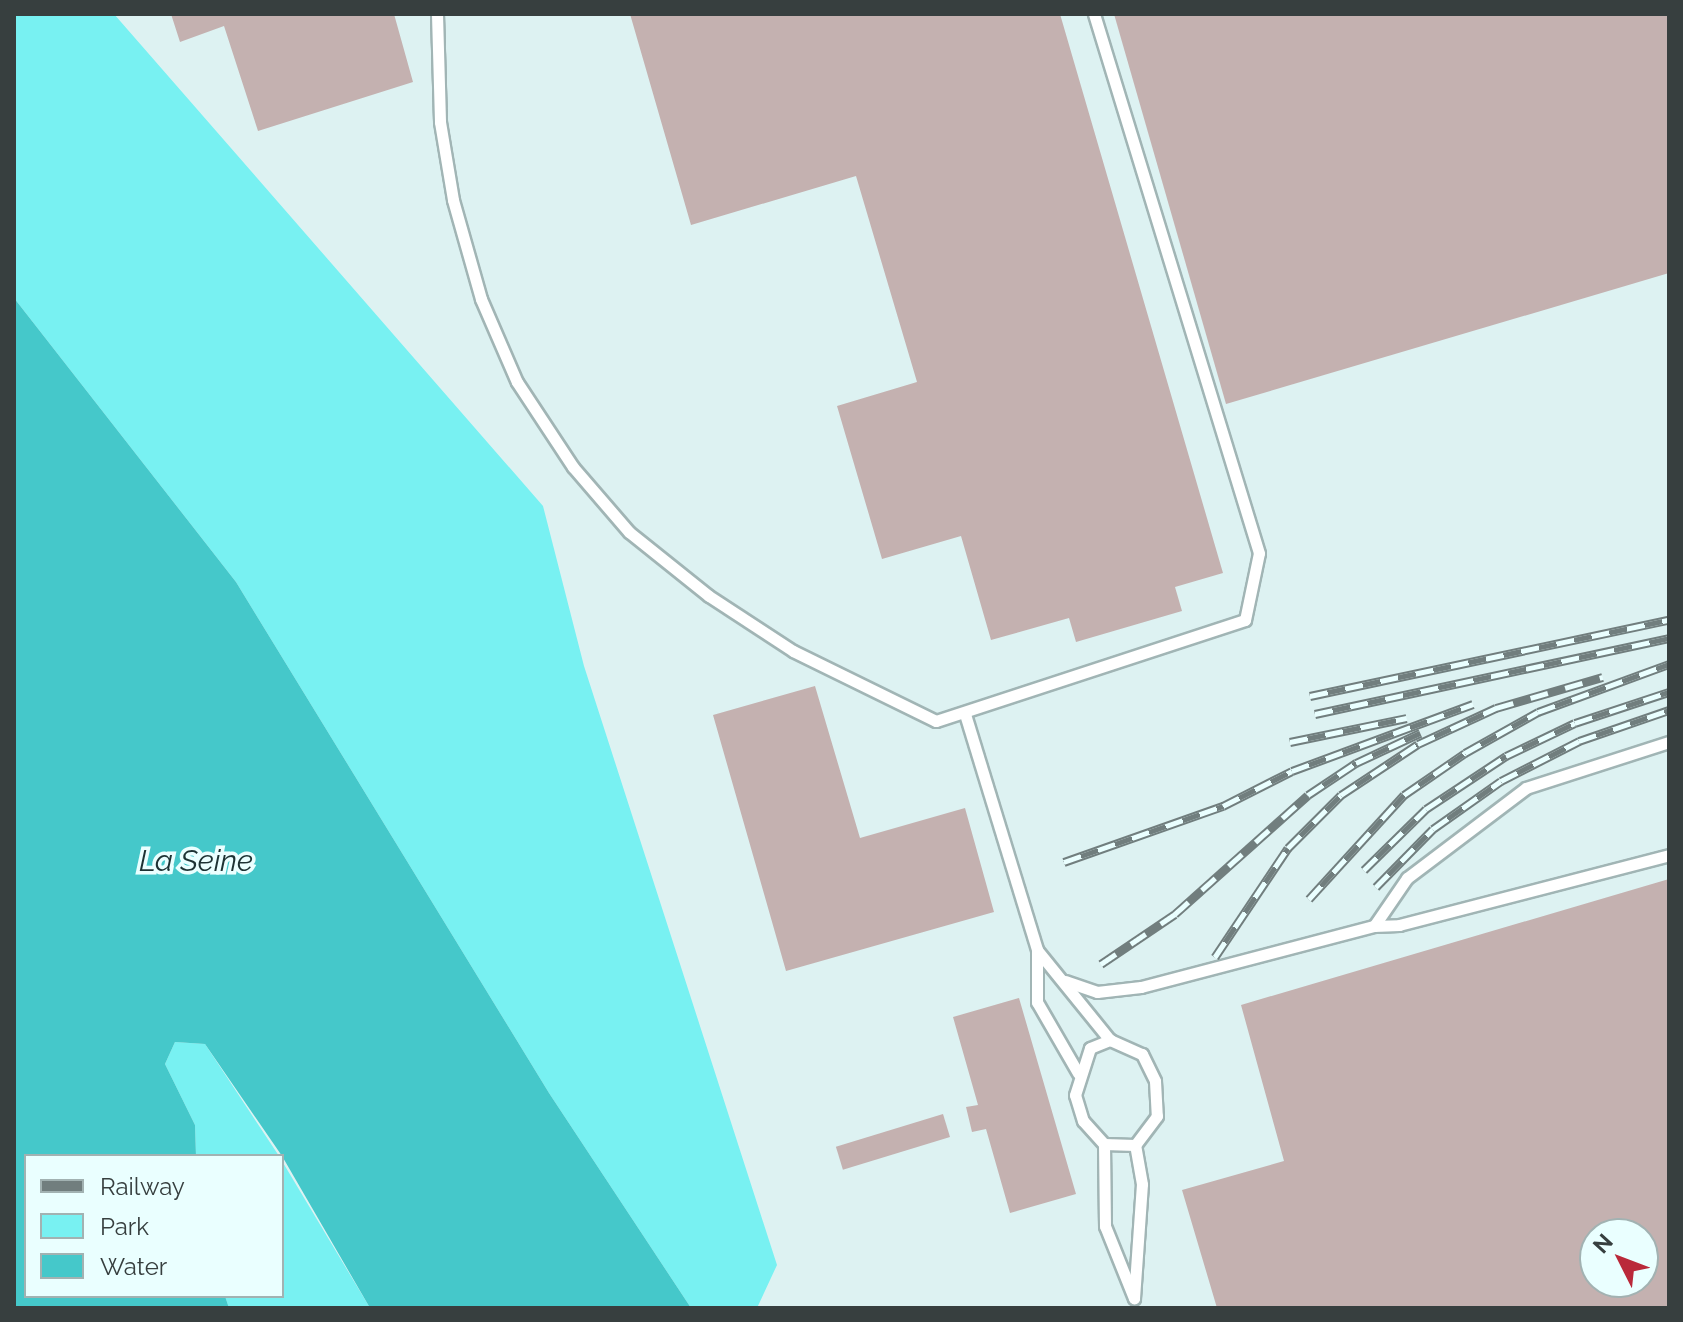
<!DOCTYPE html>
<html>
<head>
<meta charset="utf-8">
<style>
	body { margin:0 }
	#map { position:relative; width:1683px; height:1322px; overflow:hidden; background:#ddf2f2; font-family:Raleway,sans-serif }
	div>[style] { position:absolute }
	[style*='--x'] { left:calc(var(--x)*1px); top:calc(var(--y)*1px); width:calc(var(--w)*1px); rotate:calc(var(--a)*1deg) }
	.green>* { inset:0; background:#78f1f2 }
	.water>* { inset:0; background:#45c8ca }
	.building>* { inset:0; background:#c4b1b0; transform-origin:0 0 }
	.roads { filter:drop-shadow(2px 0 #a1b5b5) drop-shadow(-2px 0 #a1b5b5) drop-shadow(0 2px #a1b5b5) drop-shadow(0 -2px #a1b5b5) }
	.service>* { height:11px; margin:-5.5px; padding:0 5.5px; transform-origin:5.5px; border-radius:5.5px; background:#fff }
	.rail>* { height:9px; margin-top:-4.5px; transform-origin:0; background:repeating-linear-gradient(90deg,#eaffff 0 18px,#717e7e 0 36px); box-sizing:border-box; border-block:2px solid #717e7e }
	span { translate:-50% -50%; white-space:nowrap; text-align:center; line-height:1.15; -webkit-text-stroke:7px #eaffff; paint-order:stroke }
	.water-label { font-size:30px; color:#1c3233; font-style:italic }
	.frame { position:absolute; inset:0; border:16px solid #373f3f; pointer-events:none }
	.legend { position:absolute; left:24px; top:1154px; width:260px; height:144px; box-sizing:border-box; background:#eaffff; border:2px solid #a2b2b2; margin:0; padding:10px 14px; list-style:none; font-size:24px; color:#373f3f }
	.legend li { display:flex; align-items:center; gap:16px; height:40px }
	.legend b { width:40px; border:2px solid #a2b2b2 }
	.north { position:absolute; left:1579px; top:1218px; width:80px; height:80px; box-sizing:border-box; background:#eaffff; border:2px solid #a2b2b2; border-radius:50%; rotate:312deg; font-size:22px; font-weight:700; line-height:32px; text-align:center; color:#373f3f }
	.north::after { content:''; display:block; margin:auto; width:28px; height:36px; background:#ba293a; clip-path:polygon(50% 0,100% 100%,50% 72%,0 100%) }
</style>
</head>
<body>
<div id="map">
	<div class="green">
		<i style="clip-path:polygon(14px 14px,114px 14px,543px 506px,584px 666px,777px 1265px,757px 1308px,691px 1308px,549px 1093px,236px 582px,14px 298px)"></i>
		<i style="clip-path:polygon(175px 1042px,205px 1044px,279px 1156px,196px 1156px,195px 1125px,165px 1064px)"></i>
		<i style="clip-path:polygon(282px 1161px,370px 1308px,229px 1308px,225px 1296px,282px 1296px)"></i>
	</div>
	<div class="water">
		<i style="clip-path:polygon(14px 298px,236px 582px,549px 1093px,691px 1308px,370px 1308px,282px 1156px,205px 1044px,175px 1042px,165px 1064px,195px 1125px,196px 1156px,26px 1156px,26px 1296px,225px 1296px,229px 1308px,14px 1308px)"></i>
	</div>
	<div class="building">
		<i style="clip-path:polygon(171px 14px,394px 14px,413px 82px,258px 131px,224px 26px,180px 42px)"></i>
		<i style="clip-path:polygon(630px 14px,1060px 14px,1223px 573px,1175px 587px,1182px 611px,1076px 642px,1069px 618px,991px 640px,961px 536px,882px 559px,837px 406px,917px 382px,856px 176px,691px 225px)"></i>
		<i style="clip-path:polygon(1114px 14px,1669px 14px,1669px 273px,1226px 404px)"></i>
		<i style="clip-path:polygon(815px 686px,860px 838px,965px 808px,994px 912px,786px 971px,713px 715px)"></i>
		<i style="clip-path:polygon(evenodd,1669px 879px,1669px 1308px,1217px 1308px,1182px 1190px,1284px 1161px,1241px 1005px,1669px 879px,1595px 1234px,1643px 1234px,1643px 1282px,1595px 1282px,1595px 1234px)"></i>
		<i style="clip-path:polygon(1019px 998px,1076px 1194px,1010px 1213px,986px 1129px,972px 1132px,966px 1107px,978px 1105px,953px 1017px)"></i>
		<i style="left:943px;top:1114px;width:24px;height:112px;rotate:73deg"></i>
	</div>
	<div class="roads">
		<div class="service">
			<i style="--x:437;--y:14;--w:108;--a:88.4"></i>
			<i style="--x:440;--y:122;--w:79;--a:80.5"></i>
			<i style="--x:453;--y:200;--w:103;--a:74.2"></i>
			<i style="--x:481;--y:299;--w:90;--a:66.6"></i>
			<i style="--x:517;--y:382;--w:102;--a:56.6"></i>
			<i style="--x:573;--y:467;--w:86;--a:49.3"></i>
			<i style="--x:629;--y:532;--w:102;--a:38.7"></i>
			<i style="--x:709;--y:596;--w:100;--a:33.2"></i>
			<i style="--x:793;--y:651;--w:159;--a:26.1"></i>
			<i style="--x:936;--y:721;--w:325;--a:-18.1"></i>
			<i style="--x:1245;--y:620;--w:68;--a:-78.2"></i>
			<i style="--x:1259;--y:553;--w:564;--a:-107.02"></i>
			<i style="--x:965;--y:714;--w:247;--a:73"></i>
			<i style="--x:1669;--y:742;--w:150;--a:162.2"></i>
			<i style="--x:1526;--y:788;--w:149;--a:142.9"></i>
			<i style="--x:1407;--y:878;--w:58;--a:124.5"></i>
			<i style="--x:1374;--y:926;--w:25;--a:-2"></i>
			<i style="--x:1399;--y:925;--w:279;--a:-14.5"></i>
			<i style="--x:1065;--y:981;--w:34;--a:19"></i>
			<i style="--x:1097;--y:992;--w:44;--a:-6.5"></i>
			<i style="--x:1141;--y:987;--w:241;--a:-14.7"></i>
			<i style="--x:1078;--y:1073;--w:82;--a:-120"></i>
			<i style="--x:1037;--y:1002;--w:52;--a:-90"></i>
			<i style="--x:1037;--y:950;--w:116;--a:51"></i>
			<i style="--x:1110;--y:1040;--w:35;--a:24"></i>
			<i style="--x:1142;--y:1054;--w:30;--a:64"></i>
			<i style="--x:1155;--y:1081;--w:35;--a:87"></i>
			<i style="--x:1157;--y:1116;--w:36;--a:127"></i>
			<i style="--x:1135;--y:1145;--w:31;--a:-178"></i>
			<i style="--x:1104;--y:1144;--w:31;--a:-132"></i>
			<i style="--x:1083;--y:1121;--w:27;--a:-107"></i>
			<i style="--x:1075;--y:1095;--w:49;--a:-72.3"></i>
			<i style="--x:1090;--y:1048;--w:22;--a:-22"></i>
			<i style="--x:1104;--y:1144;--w:82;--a:89.3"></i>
			<i style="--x:1105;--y:1226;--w:78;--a:68.1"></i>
			<i style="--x:1134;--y:1298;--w:114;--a:-86"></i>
			<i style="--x:1142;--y:1184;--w:40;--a:-100"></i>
		</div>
	</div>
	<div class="rail">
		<i style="--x:1310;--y:696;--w:367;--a:-12"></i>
		<i style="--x:1315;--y:714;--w:362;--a:-12.1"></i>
		<i style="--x:1290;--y:742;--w:119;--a:-11.6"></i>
		<i style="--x:1064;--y:862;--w:169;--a:-19.4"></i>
		<i style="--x:1223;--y:806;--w:77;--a:-26.9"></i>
		<i style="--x:1292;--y:771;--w:193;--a:-20.3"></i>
		<i style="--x:1364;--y:870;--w:87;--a:-44.5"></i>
		<i style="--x:1426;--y:809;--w:96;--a:-33.5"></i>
		<i style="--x:1506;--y:756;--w:76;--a:-25.6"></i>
		<i style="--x:1575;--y:723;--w:99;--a:-18.3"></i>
		<i style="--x:1376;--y:887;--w:81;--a:-45.5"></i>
		<i style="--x:1433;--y:829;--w:83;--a:-35.2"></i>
		<i style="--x:1501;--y:781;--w:88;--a:-27.1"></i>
		<i style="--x:1579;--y:741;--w:95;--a:-19"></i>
		<i style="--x:1309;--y:899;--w:141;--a:-47.6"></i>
		<i style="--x:1404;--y:795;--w:74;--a:-34.5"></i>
		<i style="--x:1465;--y:753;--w:84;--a:-29.3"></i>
		<i style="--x:1538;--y:712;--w:140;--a:-20.1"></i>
		<i style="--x:1215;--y:957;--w:131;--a:-56.2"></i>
		<i style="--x:1288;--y:848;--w:75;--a:-45"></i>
		<i style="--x:1341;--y:795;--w:92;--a:-33.5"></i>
		<i style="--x:1418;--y:744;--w:86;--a:-24.8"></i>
		<i style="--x:1496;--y:708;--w:111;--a:-16.2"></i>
		<i style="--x:1101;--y:964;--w:89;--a:-34"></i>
		<i style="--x:1175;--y:914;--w:178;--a:-41.8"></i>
		<i style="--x:1308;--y:795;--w:58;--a:-33.7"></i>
		<i style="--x:1356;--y:763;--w:71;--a:-25.1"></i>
	</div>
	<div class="water-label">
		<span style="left:196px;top:861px">La Seine</span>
	</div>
	<div class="frame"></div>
	<ul class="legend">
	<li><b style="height:10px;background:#717e7e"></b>Railway</li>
	<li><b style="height:22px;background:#78f1f2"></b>Park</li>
	<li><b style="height:22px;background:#45c8ca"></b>Water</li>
	</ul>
	<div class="north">N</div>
</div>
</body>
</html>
